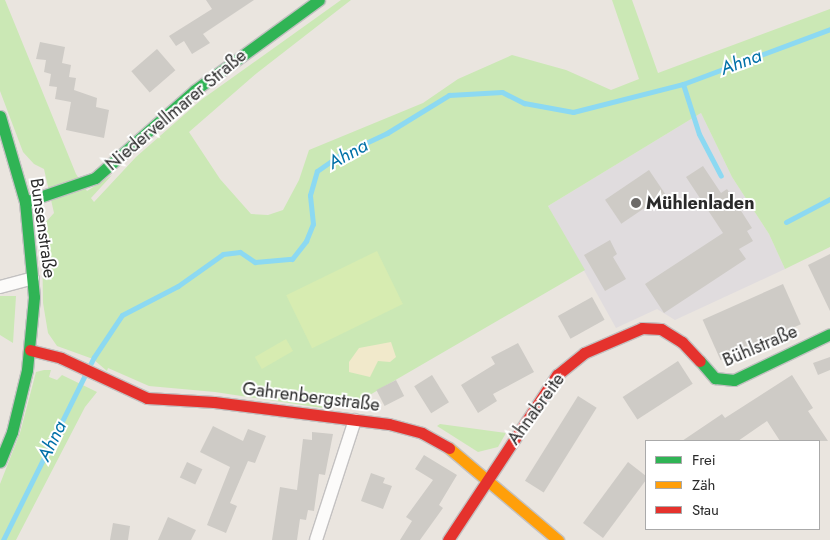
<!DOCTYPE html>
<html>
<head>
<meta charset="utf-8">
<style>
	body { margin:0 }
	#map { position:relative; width:830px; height:540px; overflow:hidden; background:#eae5df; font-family:Jost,sans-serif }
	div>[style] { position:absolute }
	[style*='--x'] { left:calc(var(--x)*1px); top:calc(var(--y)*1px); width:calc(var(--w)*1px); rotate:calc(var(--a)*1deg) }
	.industrial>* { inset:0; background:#e0dcde }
	.green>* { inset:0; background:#cbe8b5 }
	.sand>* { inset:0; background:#f1e9cb }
	.pitch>* { inset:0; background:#d7ecb1; transform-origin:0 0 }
	.stream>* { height:5px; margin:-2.5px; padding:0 2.5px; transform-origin:2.5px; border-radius:2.5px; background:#8cd9f2 }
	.building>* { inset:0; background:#cecbc6; transform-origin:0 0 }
	.roads { filter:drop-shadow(1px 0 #c3c1c1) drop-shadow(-1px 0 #c3c1c1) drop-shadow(0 1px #c3c1c1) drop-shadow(0 -1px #c3c1c1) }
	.street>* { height:12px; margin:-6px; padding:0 6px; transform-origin:6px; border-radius:6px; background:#fcfbfa }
	.fast>* { height:11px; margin:-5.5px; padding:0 5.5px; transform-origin:5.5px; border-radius:5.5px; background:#30b455 }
	.slow>* { height:11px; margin:-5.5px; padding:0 5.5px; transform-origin:5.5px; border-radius:5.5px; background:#ff9f0a }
	.jam>* { height:11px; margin:-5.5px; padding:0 5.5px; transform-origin:5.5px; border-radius:5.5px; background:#e5322d }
	.dots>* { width:14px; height:14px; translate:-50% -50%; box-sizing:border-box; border:2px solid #fff; border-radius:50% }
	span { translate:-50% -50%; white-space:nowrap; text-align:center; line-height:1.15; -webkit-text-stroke:4px #fff; paint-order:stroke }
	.street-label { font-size:18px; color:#2a2a2a }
	.poi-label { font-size:18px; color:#2a2a2a; font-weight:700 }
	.left { translate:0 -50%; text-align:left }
	.water-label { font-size:19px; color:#0070a8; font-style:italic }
	.legend { position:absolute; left:645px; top:440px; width:175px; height:90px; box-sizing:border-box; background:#fff; border:1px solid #aaa; margin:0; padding:6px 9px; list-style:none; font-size:15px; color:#2a2a2a }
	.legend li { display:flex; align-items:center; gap:10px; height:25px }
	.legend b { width:25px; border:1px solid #aaa }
</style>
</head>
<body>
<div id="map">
	<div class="industrial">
		<i style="clip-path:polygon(701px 113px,732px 177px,769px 234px,785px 269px,675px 320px,657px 309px,616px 328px,548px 206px)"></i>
	</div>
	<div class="green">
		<i style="clip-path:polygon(0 0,5px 0,76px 174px,87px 191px,112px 175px,91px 198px,94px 202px,136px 157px,201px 100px,341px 0,351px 0,257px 73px,189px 132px,220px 179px,251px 214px,268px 215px,283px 210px,299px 180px,309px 150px,423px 103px,458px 79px,512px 55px,566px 70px,611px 90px,639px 79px,612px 0,632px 0,658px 73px,830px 9px,830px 247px,785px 269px,769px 234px,732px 177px,701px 113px,548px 206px,585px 270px,349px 407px,330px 404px,322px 408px,215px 392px,149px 386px,108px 368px,107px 371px,93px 359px,57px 346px,48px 333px,43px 303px,42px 234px,45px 223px,54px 213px,44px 169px,34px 164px,23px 152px,0 91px)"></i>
		<i style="clip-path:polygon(0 296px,16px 296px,13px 343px,0 335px)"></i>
		<i style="clip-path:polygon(44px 370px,51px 370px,49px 377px,57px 380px,62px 375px,97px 392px,85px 407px,16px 540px,0 540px,0 484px,20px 433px,36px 372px)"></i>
		<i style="clip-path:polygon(440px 424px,506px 433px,498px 447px,478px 452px,437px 426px)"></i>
	</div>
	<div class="sand">
		<i style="clip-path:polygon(391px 342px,396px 357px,390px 362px,378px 361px,370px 377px,349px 372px,349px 362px,359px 348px)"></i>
	</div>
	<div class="pitch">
		<i style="left:377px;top:251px;width:59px;height:101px;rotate:64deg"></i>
		<i style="left:286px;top:339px;width:14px;height:36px;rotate:60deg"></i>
	</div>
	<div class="stream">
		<i style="--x:683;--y:84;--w:52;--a:72.3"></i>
		<i style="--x:699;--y:134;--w:47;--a:62.4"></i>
		<i style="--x:786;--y:222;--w:50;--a:-27.6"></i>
		<i style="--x:3;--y:540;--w:204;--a:-63.6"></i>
		<i style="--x:94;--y:357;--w:50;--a:-56.3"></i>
		<i style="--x:122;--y:315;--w:63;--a:-27.4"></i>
		<i style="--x:178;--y:286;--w:55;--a:-35.4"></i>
		<i style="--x:223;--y:254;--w:17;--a:-7"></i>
		<i style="--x:240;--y:252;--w:18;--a:34"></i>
		<i style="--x:255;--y:262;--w:37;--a:-5"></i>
		<i style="--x:292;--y:259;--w:23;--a:-52"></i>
		<i style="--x:306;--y:241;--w:18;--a:-68"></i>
		<i style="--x:313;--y:224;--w:29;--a:-96"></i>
		<i style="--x:310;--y:195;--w:25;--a:-74"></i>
		<i style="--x:317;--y:171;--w:28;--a:-35"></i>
		<i style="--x:340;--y:155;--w:52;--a:-25.1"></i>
		<i style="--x:387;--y:133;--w:73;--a:-31.5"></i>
		<i style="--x:449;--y:95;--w:53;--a:-3.2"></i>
		<i style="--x:502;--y:92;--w:25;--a:27"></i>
		<i style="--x:524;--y:103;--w:50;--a:10.4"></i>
		<i style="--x:573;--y:112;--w:114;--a:-14.3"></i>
		<i style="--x:683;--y:84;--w:157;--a:-20.5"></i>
	</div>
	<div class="building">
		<i style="clip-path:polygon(206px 0,254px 0,203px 34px,210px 43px,192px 54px,184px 41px,176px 46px,169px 36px,212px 9px)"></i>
		<i style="clip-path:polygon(40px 42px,65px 47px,62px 63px,71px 65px,69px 77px,76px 78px,74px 90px,97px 98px,96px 107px,109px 110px,104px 138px,66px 130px,71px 102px,55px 99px,57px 87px,49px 86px,51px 74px,44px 72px,46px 60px,36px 59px)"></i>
		<i style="left:157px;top:49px;width:28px;height:34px;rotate:49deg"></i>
		<i style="clip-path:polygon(703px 166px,721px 193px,727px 189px,752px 228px,747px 231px,753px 241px,739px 249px,746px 259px,664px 313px,645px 284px,723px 233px,686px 177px)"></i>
		<i style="left:649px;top:170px;width:29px;height:53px;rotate:56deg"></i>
		<i style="clip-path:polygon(610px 240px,617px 254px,613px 257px,626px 279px,605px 291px,584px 255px)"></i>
		<i style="clip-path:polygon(830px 254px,830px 311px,808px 265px)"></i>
		<i style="left:783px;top:284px;width:44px;height:88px;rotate:66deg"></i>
		<i style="left:592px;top:297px;width:26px;height:39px;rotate:61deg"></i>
		<i style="clip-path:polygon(518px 343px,534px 372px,493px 394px,497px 401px,478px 413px,461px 385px,495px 364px,491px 357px)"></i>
		<i style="clip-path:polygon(830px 357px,830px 370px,818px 375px,813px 363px)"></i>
		<i style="left:678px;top:361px;width:27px;height:66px;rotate:57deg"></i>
		<i style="left:432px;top:375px;width:32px;height:21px;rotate:58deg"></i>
		<i style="clip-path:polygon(792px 375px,813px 408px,808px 411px,828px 441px,780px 441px,767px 421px,738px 441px,682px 441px,722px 414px,725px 418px)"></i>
		<i style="left:396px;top:380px;width:18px;height:22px;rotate:63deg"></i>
		<i style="left:578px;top:396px;width:22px;height:100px;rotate:32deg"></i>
		<i style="clip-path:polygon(213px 426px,243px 441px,248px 429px,266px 436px,255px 463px,248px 461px,230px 503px,237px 506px,226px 533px,207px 525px,230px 467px,200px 452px)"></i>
		<i style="clip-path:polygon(312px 432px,333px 434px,325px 475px,319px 474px,314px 511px,308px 510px,306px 520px,300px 519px,297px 540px,272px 540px,280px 487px,297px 490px,303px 439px,312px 440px)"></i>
		<i style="clip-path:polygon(424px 455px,457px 475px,439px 505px,443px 508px,420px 540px,400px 540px,412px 521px,406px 517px,433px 480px,415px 469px)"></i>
		<i style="left:187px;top:462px;width:17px;height:17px;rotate:25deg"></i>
		<i style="clip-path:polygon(628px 462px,646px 476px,646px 480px,603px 538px,583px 523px)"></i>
		<i style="clip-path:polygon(371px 473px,385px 478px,383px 483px,392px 486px,383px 509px,361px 501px)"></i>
		<i style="clip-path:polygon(168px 517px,196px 530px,191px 540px,158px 540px)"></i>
		<i style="clip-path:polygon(113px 523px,130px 526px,128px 540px,110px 540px)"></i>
	</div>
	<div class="roads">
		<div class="street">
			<i style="--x:0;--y:287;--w:34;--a:-15"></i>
			<i style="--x:316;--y:540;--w:126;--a:-72"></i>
		</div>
		<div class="fast">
			<i style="--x:0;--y:116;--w:90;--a:73.8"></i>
			<i style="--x:25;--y:202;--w:95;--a:84.6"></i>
			<i style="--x:34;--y:297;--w:73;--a:95.5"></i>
			<i style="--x:27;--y:370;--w:64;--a:103.6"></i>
			<i style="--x:12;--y:432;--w:32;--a:112"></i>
			<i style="--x:25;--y:202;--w:74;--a:-18.9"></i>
			<i style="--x:95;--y:178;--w:133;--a:-41.3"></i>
			<i style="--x:195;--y:90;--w:153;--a:-36"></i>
			<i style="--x:700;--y:361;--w:23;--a:49"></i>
			<i style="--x:715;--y:378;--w:19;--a:6"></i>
			<i style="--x:734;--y:380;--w:106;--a:-25.6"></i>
		</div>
		<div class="slow">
			<i style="--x:449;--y:448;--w:143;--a:40.2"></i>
		</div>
		<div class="jam">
			<i style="--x:30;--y:350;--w:32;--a:14"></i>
			<i style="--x:61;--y:358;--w:95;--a:24.9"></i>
			<i style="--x:147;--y:398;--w:67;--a:3.4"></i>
			<i style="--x:214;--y:402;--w:176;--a:7.2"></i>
			<i style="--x:389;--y:424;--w:34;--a:15"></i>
			<i style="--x:422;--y:433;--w:31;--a:29"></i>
			<i style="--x:448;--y:540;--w:198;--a:-56.6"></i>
			<i style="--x:557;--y:375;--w:35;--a:-39"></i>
			<i style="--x:584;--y:353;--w:63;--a:-23.3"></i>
			<i style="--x:642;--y:328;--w:19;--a:3"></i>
			<i style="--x:661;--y:329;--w:25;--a:32"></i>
			<i style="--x:682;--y:342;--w:26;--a:47"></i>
		</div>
	</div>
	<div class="dots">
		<i style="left:636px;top:203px;background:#6d6b69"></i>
	</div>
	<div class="street-label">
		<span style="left:176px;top:110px;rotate:-40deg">Niedervellmarer Straße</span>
		<span style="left:43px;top:228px;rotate:82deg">Bunsenstraße</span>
		<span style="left:760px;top:346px;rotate:-23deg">Bühlstraße</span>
		<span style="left:311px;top:397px;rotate:7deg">Gahrenbergstraße</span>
		<span style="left:536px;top:409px;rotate:-54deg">Ahnabreite</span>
	</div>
	<div class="poi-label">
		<span class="left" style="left:646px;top:203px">Mühlenladen</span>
	</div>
	<div class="water-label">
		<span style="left:741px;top:62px;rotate:-20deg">Ahna</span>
		<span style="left:348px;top:154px;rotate:-29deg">Ahna</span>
		<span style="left:52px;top:441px;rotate:-64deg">Ahna</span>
	</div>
	<ul class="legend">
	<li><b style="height:6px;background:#30b455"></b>Frei</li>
	<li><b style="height:6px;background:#ff9f0a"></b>Zäh</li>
	<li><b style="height:6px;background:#e5322d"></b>Stau</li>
	</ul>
</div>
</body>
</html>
